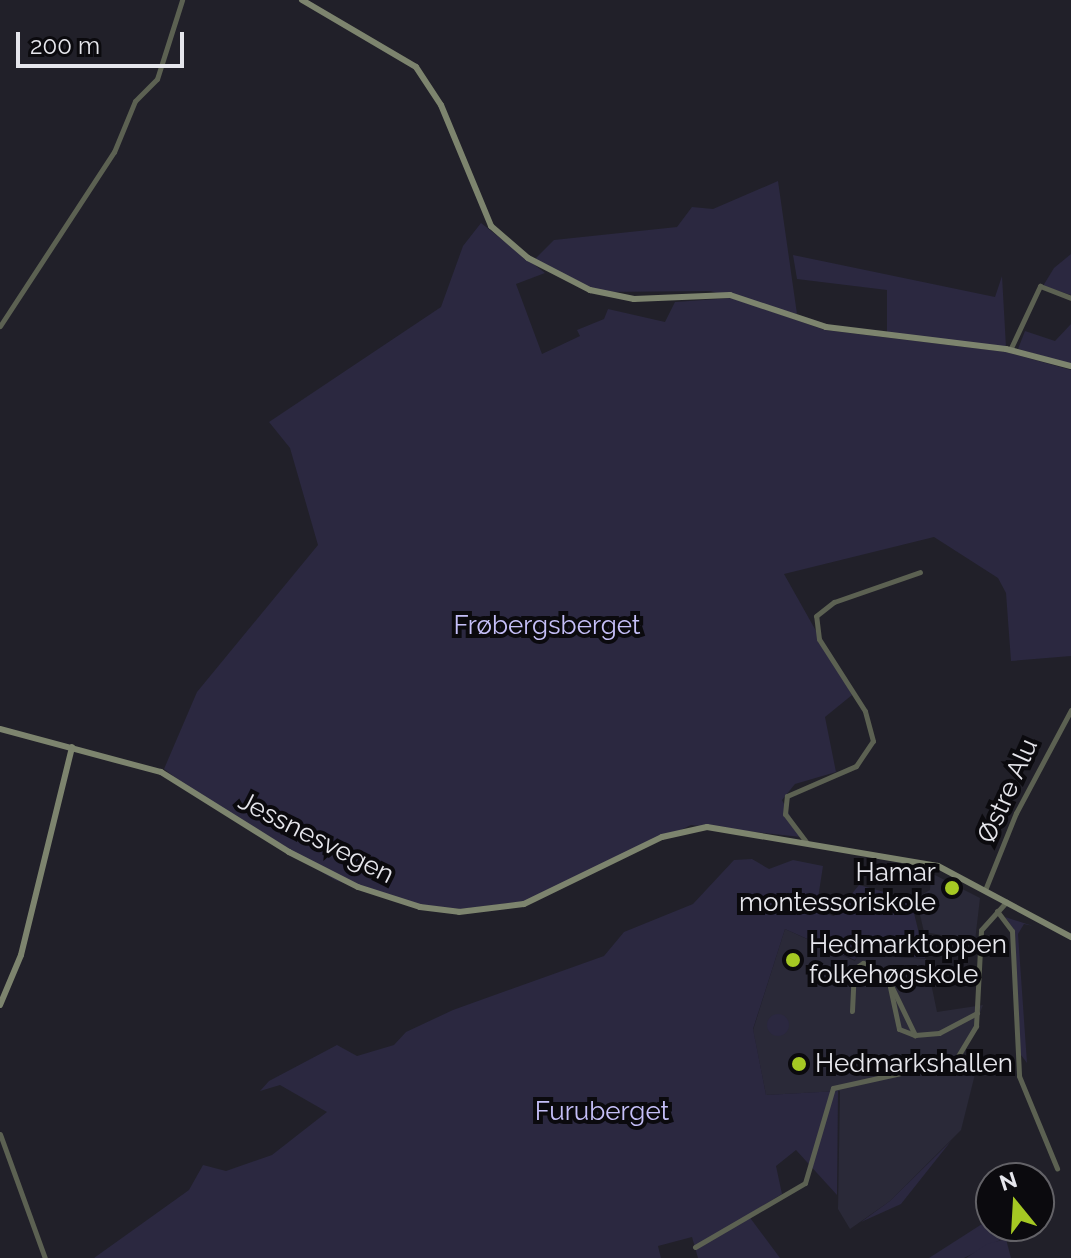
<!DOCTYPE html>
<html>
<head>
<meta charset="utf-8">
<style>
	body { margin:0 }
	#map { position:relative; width:1071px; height:1258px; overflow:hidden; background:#212029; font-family:Raleway,sans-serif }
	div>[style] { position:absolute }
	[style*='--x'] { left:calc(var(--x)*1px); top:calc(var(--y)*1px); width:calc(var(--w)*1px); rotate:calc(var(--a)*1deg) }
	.built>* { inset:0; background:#2a2938 }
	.green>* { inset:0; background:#2b2840 }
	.round { border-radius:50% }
	.street>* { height:5px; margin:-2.5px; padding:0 2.5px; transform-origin:2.5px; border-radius:2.5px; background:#5c6152 }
	.secondary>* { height:6px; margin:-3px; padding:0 3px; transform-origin:3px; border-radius:3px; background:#7d846e }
	.dots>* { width:22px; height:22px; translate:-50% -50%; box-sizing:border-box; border:4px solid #0b0a0e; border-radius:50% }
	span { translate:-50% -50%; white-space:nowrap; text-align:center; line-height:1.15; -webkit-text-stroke:8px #0b0a0e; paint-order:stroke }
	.park-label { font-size:26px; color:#c5bff8 }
	.street-label { font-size:26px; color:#e6e6ec }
	.poi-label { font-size:26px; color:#e6e6ec }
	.right { translate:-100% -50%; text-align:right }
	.left { translate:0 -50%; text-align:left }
	.north { position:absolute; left:975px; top:1162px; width:80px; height:80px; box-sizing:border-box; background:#0b0a0e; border:2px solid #636267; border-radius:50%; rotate:342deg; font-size:22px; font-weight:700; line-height:32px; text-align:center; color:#e6e6ec }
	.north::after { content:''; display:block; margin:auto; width:28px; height:36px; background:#a5c823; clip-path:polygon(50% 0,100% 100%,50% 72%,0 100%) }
	.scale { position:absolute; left:16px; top:32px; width:168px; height:36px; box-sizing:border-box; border:4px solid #e6e6ec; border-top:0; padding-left:10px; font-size:24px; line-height:28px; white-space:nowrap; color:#e6e6ec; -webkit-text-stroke:6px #0b0a0e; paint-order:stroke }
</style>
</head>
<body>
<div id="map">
	<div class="built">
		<i style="clip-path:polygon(931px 873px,980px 898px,975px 941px,924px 932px,916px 898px,930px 890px)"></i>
		<i style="clip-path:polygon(785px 929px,855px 961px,858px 954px,926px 959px,937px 1012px,983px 1005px,962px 1059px,975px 1062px,975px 1074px,961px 1130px,890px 1201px,850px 1229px,838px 1209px,840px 1091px,766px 1095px,753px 1030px)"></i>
	</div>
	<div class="green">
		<i style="clip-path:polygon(778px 181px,797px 314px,710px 291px,599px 292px,535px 259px,554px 240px,677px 227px,692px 207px,713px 209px)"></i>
		<i style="clip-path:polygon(481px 223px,545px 273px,516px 284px,542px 354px,580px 336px,577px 330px,604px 319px,608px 309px,665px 322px,675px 302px,732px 298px,825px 330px,1006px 352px,1071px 370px,1071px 656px,1011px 661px,1006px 593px,998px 578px,934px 537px,784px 574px,852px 695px,825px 717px,836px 772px,795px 784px,782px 800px,801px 837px,691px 825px,536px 900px,460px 909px,402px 903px,335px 880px,225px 815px,164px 769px,197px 692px,318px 545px,290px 448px,269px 422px,441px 307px,463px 246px)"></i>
		<i style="clip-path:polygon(1071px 254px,1071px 295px,1043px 286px,1054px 268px)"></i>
		<i style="clip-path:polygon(793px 255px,995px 297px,1002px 276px,1006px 347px,887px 333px,887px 290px,797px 279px)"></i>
		<i style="clip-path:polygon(1071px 324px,1071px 364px,1018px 349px,1025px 331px,1055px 341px)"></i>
		<i style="clip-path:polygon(752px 859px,769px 869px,793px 860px,823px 866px,816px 911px,834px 916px,859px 885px,899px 896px,913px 909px,925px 958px,858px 954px,855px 960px,785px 929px,753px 1029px,766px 1095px,838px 1091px,837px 1195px,796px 1150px,776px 1166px,782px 1194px,748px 1215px,780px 1258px,698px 1258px,692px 1237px,658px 1246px,661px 1258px,94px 1258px,189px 1190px,203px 1165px,226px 1171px,272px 1155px,327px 1112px,280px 1085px,260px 1091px,269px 1081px,337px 1045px,357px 1056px,394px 1045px,406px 1032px,453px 1010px,604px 956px,624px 932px,693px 904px,734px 860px)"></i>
		<i style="clip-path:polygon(1005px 917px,1033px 926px,1024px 924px,1018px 934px,1027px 1063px,1018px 1051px,1015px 931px)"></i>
		<i class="round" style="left:767px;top:1014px;width:22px;height:22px"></i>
		<i style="clip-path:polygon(951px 1141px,901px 1204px,861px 1222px,890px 1201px)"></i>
		<i style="clip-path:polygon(982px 1224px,1003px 1229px,1006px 1237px,964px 1258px,929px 1258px)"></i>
		<i style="clip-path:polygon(1006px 1239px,1011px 1258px,966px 1258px,987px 1244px)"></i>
	</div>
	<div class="street">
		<i style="--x:0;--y:326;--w:208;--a:-56.8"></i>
		<i style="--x:114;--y:152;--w:55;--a:-67.6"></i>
		<i style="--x:135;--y:101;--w:31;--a:-45"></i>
		<i style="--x:157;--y:79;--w:83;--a:-72.4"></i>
		<i style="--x:1010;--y:350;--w:71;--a:-64.9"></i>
		<i style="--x:1040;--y:286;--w:33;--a:21"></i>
		<i style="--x:807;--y:843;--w:36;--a:-127"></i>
		<i style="--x:785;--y:814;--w:18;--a:-84"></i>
		<i style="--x:787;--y:796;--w:75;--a:-23.5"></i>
		<i style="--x:856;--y:766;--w:30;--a:-56"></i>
		<i style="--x:873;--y:741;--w:31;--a:-105"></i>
		<i style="--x:865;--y:711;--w:85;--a:-122.6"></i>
		<i style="--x:819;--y:639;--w:23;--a:-97"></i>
		<i style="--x:816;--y:616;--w:23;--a:-38"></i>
		<i style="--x:834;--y:602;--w:91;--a:-19.2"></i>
		<i style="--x:985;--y:890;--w:83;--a:-68.1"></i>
		<i style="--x:1016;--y:813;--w:117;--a:-61.9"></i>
		<i style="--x:997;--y:911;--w:25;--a:53"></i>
		<i style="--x:1012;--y:931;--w:145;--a:87.2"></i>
		<i style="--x:1019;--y:1076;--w:100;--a:67.6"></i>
		<i style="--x:890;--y:987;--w:43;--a:77.9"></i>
		<i style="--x:899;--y:1029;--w:17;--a:21"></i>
		<i style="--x:852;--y:1011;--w:42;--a:-87.3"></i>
		<i style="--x:854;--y:969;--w:11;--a:-34"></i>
		<i style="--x:863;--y:963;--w:26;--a:28"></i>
		<i style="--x:886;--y:975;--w:67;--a:64.2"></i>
		<i style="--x:915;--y:1035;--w:24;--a:-5"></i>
		<i style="--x:939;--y:1033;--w:43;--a:-27.8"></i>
		<i style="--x:830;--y:1061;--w:13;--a:42"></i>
		<i style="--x:0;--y:1134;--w:132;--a:70.1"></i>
		<i style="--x:695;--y:1247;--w:127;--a:-30.2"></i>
		<i style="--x:805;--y:1183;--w:99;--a:-73.6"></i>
		<i style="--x:833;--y:1088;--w:125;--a:-12.5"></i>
		<i style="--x:955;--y:1061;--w:41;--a:-59"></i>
		<i style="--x:976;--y:1026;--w:96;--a:-87"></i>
		<i style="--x:981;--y:930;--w:38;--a:-48"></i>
	</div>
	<div class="secondary">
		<i style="--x:302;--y:0;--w:132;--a:30.4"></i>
		<i style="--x:416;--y:67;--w:45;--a:56.7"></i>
		<i style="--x:441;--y:105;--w:131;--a:67.5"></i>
		<i style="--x:491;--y:226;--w:49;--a:40.9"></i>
		<i style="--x:528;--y:258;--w:70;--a:27.3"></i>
		<i style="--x:590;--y:290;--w:45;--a:11.6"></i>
		<i style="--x:634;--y:299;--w:96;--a:-2.4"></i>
		<i style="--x:730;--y:295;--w:101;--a:18.4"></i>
		<i style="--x:826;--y:327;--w:181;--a:7"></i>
		<i style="--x:1006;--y:349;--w:67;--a:14.7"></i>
		<i style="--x:0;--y:729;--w:167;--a:15"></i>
		<i style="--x:161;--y:772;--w:151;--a:32"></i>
		<i style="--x:289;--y:852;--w:77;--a:26.9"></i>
		<i style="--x:358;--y:887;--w:65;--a:17.9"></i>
		<i style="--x:420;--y:907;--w:39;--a:7"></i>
		<i style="--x:459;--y:912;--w:65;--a:-7"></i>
		<i style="--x:524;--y:904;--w:153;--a:-25.9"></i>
		<i style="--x:662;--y:837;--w:46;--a:-12.5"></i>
		<i style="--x:707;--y:827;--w:234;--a:9.6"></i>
		<i style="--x:938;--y:866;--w:151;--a:28.1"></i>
		<i style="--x:0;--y:1005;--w:54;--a:-67.2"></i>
		<i style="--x:21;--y:955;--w:214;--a:-76.2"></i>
	</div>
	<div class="dots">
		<i style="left:952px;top:888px;background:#a5c823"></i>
		<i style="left:793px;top:960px;background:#a5c823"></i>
		<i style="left:799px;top:1064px;background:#a5c823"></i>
	</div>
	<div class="park-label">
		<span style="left:547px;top:626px">Frøbergsberget</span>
		<span style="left:602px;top:1112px">Furuberget</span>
	</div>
	<div class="street-label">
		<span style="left:1008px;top:791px;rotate:-66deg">Østre Alu</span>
		<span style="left:316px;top:838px;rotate:27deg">Jessnesvegen</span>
	</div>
	<div class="poi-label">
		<span class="right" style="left:936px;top:888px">Hamar<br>montessoriskole</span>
		<span class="left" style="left:809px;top:960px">Hedmarktoppen<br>folkehøgskole</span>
		<span class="left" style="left:815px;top:1064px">Hedmarkshallen</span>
	</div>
	<div class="north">N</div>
	<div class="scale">200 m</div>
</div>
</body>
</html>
